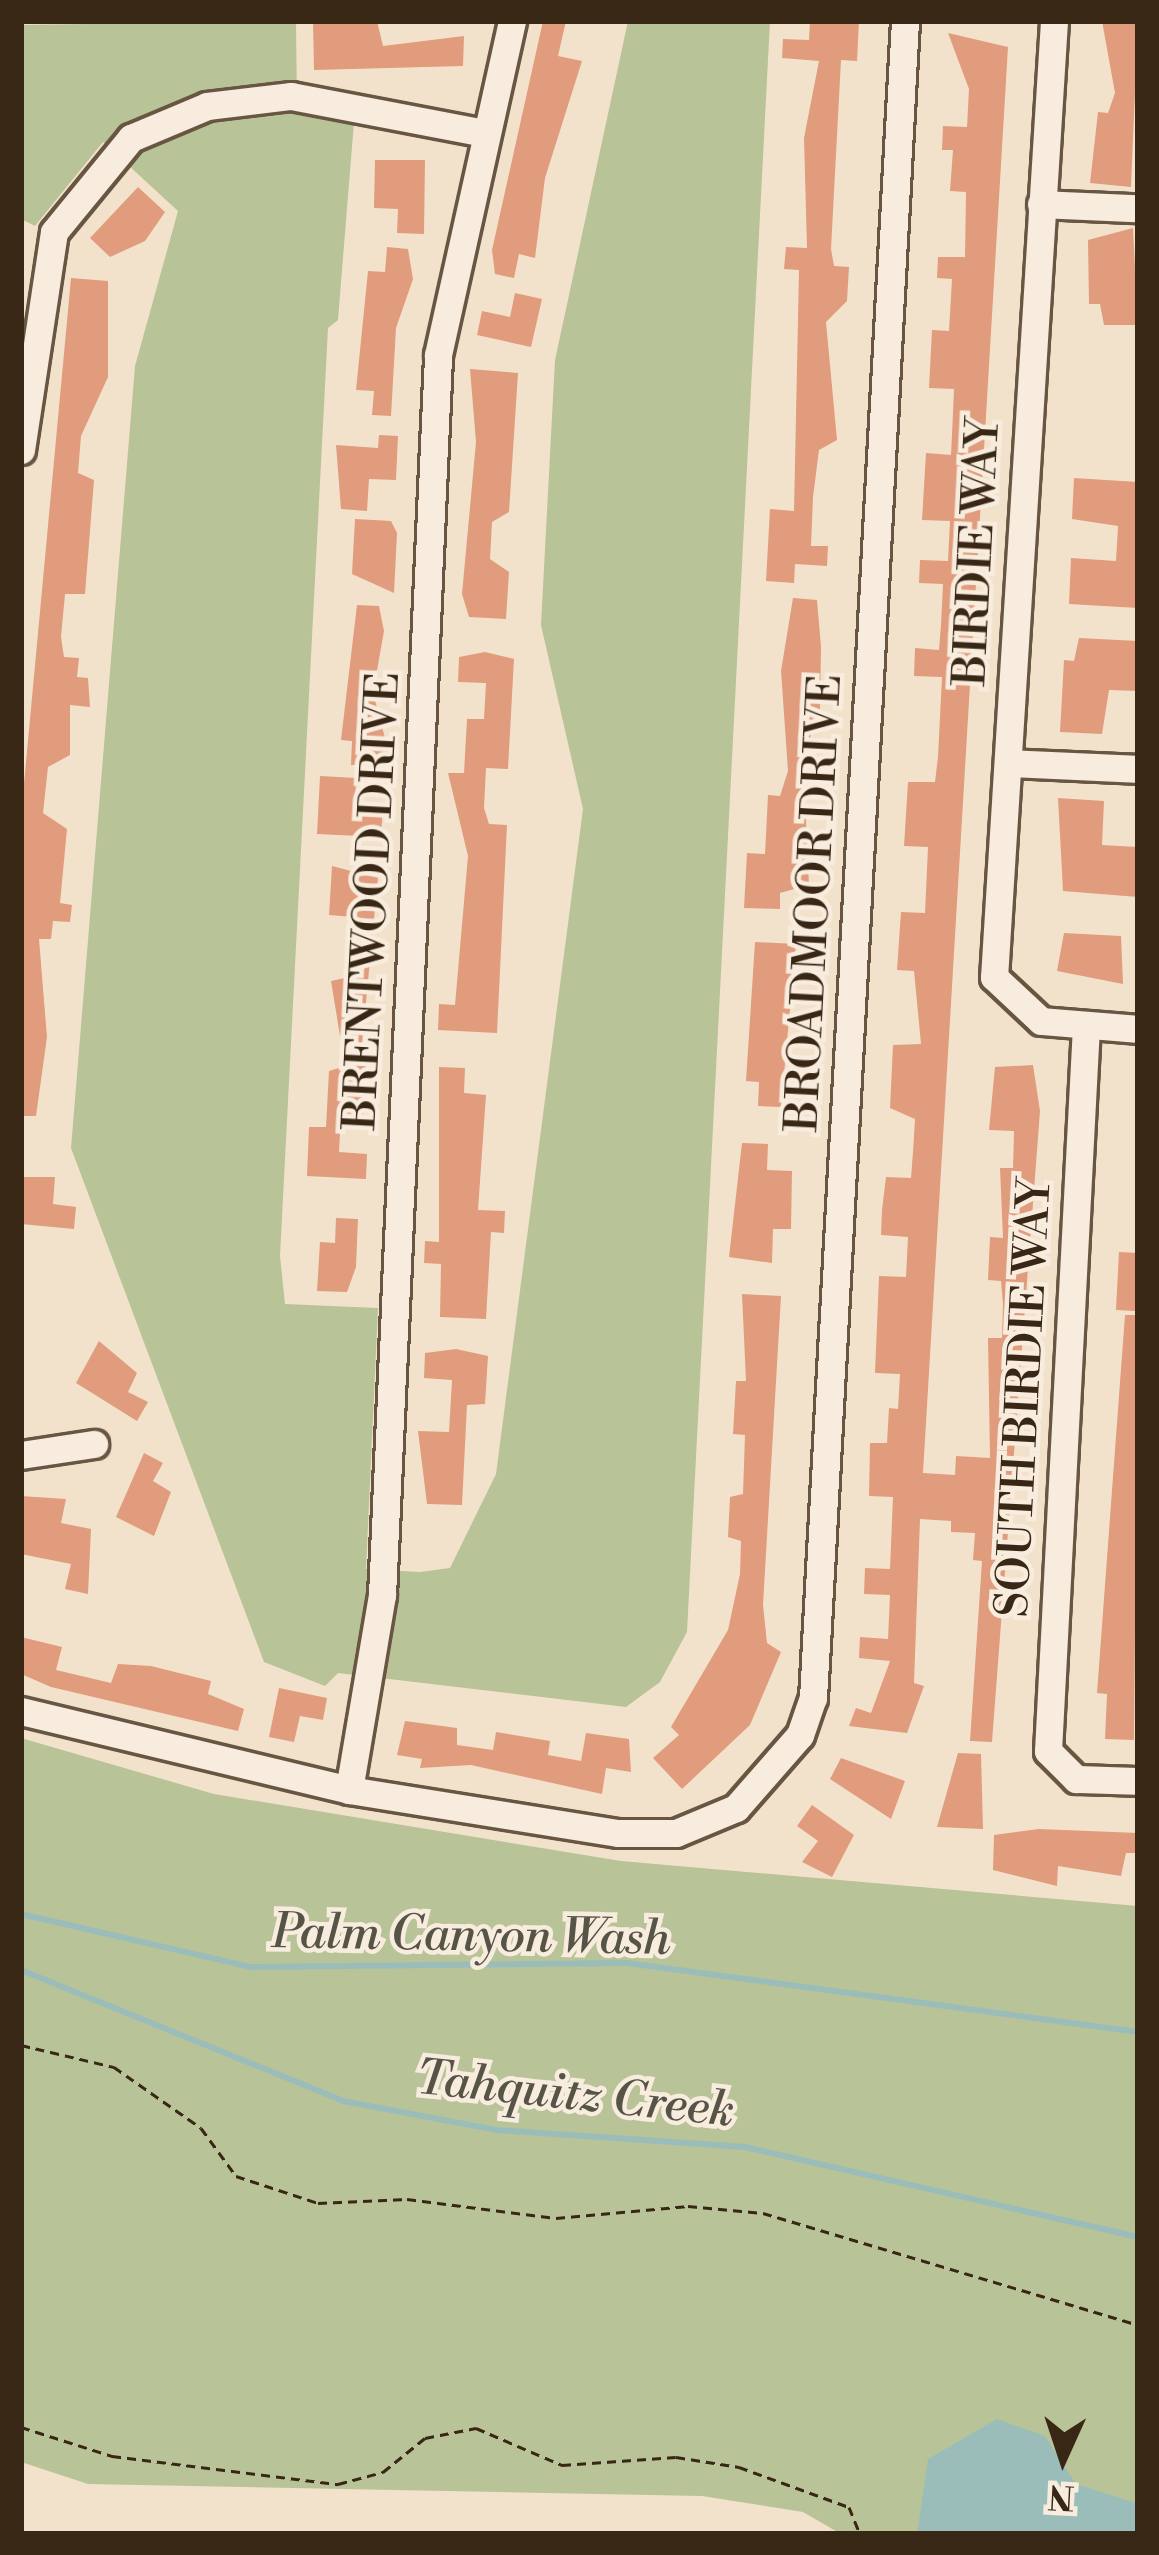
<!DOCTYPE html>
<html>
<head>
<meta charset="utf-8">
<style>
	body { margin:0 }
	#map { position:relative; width:1159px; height:2555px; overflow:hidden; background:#f3e2cb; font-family:"Libre Bodoni",serif }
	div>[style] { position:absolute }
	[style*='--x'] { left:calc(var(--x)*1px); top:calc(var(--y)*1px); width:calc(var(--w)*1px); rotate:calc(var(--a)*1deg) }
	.green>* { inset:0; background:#b9c398 }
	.water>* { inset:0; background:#9bbdba }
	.stream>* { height:6px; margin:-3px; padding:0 3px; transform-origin:3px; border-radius:3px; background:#9bbdba }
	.building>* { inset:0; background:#e09c7c; transform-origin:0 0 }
	.path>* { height:3px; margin-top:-1.5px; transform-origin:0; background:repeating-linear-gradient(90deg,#392716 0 9px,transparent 0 15px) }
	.roads { filter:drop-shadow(3px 0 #685643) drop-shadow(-3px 0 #685643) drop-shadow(0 3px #685643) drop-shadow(0 -3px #685643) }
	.minor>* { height:27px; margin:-13.5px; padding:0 13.5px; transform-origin:13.5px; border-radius:13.5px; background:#f7ecdd }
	span { translate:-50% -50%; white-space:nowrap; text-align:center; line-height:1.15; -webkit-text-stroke:9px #f7ecdd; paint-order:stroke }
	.street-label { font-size:45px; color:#392716 }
	.water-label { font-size:48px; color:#565447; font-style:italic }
	.frame { position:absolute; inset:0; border:24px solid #392716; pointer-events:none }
	.north { position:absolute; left:1003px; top:2399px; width:120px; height:120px; -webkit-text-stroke:9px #f7ecdd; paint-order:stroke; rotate:183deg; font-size:33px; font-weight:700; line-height:48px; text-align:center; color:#392716 }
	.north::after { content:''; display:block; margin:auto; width:42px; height:54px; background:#392716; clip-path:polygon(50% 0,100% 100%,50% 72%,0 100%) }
</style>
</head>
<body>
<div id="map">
	<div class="green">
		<i style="clip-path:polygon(296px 21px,297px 108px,354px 122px,338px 320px,328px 328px,280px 1256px,285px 1304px,378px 1308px,366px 1569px,420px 1572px,450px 1568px,496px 1474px,583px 809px,541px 625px,555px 360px,628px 21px,770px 21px,687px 1632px,660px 1682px,626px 1707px,338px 1673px,325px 1686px,264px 1662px,71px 1148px,135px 366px,178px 211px,103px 142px,35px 226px,21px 219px,21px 25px)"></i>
		<i style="clip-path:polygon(21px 1738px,214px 1794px,621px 1861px,1138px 1906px,1138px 2534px,841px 2534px,803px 2512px,702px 2496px,88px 2484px,21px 2462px)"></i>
	</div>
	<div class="water">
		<i style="clip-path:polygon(997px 2419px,1045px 2436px,1076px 2484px,1136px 2503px,1138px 2534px,917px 2534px,928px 2459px)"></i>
	</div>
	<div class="stream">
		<i style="--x:21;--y:1914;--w:235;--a:13"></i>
		<i style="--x:250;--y:1967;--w:377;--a:-0.6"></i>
		<i style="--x:627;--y:1963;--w:516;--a:7.69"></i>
		<i style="--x:21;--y:1970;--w:348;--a:22.1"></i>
		<i style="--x:343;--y:2101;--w:157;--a:10.7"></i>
		<i style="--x:497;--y:2130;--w:249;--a:3.9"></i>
		<i style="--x:745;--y:2147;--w:403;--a:12.9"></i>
	</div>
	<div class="building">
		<i style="clip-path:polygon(313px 21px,377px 21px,383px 46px,464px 36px,463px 66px,314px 70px)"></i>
		<i style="clip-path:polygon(543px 21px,566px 21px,558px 56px,582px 61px,545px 178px,535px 258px,519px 254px,514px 278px,495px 274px,492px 250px)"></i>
		<i style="clip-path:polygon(810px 21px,859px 21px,857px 61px,841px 60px,831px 249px,834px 266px,849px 267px,847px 301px,826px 322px,837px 440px,819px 450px,813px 497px,811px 546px,828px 546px,827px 566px,795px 564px,794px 583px,766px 581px,770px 509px,794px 511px,799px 270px,784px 269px,786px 247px,807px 248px,804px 138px,819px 61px,782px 58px,783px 39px,809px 40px)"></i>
		<i style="clip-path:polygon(1102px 21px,1138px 21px,1131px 187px,1090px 183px,1098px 112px,1108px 113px,1115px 93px)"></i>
		<i style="clip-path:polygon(948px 33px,1008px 47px,923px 1473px,955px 1475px,956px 1456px,990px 1458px,988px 1338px,1002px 1338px,1003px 1304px,1001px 1281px,988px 1280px,990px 1237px,1003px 1238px,1000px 1168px,1013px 1168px,1014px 1131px,989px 1130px,995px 1067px,1033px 1065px,1040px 1111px,992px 1742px,970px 1741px,982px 1561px,973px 1560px,975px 1533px,951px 1532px,951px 1521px,920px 1519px,914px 1683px,924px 1686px,907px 1733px,849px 1726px,856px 1708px,871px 1713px,890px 1661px,859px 1658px,860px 1637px,888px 1639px,890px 1595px,864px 1594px,865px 1568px,890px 1569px,893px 1497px,869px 1496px,870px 1443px,887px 1443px,889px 1408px,898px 1409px,900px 1374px,875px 1373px,879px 1276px,906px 1277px,908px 1237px,881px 1235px,882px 1210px,886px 1177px,911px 1178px,913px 1152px,915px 1119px,890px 1108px,893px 1045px,921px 1044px,914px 971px,897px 970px,901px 912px,925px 913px,928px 847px,904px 846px,908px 782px,935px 782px,938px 757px,942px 677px,914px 676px,915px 648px,939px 650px,941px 625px,943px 584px,919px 583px,920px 560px,948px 561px,950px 521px,922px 520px,926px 453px,951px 455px,953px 413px,954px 389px,929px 388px,932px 330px,949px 331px,952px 279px,937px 278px,938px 257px,965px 257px,966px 192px,950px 191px,953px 150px,942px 150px,943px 126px,967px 127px,969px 89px)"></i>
		<i style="clip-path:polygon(375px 160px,425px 160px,424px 234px,397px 233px,398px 209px,374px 208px)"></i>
		<i style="clip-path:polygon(138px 187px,165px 212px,145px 241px,110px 257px,90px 238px)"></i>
		<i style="clip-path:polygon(1133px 228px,1138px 325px,1104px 325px,1100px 304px,1089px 304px,1088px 240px)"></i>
		<i style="clip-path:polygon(387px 247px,408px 249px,413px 279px,396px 328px,391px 416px,372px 415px,374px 391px,356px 390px,368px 271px,385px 272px)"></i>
		<i style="clip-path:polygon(71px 278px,108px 281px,108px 377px,81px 436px,78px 473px,94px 480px,85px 594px,65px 594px,61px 637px,64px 657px,79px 658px,77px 677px,88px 678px,90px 707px,70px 705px,70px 755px,48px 767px,43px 813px,67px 829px,60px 903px,72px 905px,70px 922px,53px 921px,51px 939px,39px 939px,47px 1037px,36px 1116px,21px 1116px,21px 816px)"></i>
		<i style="clip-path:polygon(515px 293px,542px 299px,531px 347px,477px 335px,482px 311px,510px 317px)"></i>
		<i style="clip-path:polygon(470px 369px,518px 373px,509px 512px,492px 522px,490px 559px,509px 572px,506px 619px,469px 617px,462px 594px,476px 442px)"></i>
		<i style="clip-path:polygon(379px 435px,398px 436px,396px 480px,369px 479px,367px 511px,341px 509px,336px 445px,378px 448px)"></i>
		<i style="clip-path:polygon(1074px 478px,1138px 482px,1138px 608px,1069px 604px,1071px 558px,1116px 561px,1118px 526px,1072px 519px)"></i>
		<i style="clip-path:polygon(355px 519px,391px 521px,397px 533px,394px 593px,352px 574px)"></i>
		<i style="clip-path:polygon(793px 598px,817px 600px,821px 647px,820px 709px,803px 758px,809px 885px,780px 893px,780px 909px,744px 908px,747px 853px,765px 854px,768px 795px,780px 796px,788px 771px,781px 671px)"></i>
		<i style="clip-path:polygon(357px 605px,379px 606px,384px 631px,373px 693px,392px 764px,351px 765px,352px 741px,341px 740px)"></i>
		<i style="clip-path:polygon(1079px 638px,1138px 641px,1138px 691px,1109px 690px,1102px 734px,1060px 732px,1064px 660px,1074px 661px)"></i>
		<i style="clip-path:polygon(485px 652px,514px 659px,508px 769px,486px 768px,484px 808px,489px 824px,507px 825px,497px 1033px,438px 1030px,439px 1004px,455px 1005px,468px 856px,448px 773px,464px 773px,467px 719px,484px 719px,486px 683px,458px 682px,459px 657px)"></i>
		<i style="clip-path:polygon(320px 776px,356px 778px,355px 803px,383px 804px,381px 837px,317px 834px)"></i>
		<i style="clip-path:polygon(1058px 798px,1104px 801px,1102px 845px,1138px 847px,1138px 897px,1063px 891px)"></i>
		<i style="clip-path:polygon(332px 866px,378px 878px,362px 1043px,370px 1091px,362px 1115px,341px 1114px,339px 1152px,367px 1154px,366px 1179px,307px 1176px,309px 1127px,326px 1127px,329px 1071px,345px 1066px,331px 981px,345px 978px,354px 917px,329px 915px)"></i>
		<i style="clip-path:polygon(1064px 933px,1121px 936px,1123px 984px,1057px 971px)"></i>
		<i style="clip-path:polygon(755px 942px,796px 944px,781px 1107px,758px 1106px,759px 1082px,746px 1081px)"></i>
		<i style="clip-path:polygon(439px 1067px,465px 1068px,464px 1093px,486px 1095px,478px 1210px,505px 1211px,504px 1233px,491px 1232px,486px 1319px,440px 1317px,441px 1264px,424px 1263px,425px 1241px,439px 1242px)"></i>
		<i style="clip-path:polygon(742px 1143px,768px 1144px,767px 1170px,792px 1171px,791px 1229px,773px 1229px,772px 1263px,729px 1257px)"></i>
		<i style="clip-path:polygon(21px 1177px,55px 1177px,53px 1204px,76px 1207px,74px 1229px,21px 1224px)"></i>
		<i style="clip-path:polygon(336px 1218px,358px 1219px,356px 1267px,347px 1292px,317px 1291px,320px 1242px,335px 1243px)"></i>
		<i style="left:1119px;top:1252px;width:19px;height:58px;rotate:3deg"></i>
		<i style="clip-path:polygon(742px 1294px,781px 1296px,763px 1605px,767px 1643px,781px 1652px,750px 1725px,682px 1789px,653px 1758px,679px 1735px,671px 1727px,728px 1630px,740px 1574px,741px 1541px,728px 1537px,730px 1497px,743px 1494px,745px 1435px,733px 1434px,736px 1381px,746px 1381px)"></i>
		<i style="clip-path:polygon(1125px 1315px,1138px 1315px,1134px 1740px,1105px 1739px,1107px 1694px,1097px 1693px)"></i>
		<i style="clip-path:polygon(99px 1341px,137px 1373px,128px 1392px,148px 1402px,137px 1421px,76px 1383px)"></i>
		<i style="clip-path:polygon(456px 1349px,488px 1356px,485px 1404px,467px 1405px,462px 1505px,427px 1504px,418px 1431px,449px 1432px,452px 1380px,424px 1378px,425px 1353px)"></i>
		<i style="clip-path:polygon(144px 1453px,163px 1463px,153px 1481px,171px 1492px,154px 1536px,116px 1517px)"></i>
		<i style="clip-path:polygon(21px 1496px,66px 1499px,61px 1523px,91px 1529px,88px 1594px,65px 1589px,71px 1564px,21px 1554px)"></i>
		<i style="clip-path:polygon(21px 1637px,62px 1647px,56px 1670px,111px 1683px,118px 1664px,151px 1666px,211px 1681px,208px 1694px,244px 1709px,238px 1731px,51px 1687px,21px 1674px)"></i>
		<i style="clip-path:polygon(279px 1688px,327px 1698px,323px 1720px,300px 1716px,294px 1742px,269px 1737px)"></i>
		<i style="clip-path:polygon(405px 1721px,457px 1728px,457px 1745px,493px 1750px,496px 1732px,550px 1741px,548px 1755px,581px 1761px,586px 1733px,629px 1739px,631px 1772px,606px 1768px,602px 1794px,471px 1765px,420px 1768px,422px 1759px,397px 1755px)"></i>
		<i style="clip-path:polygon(958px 1753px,981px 1754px,983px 1829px,937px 1827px)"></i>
		<i style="clip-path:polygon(841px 1758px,905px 1781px,891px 1819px,830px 1779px)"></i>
		<i style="clip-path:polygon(812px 1805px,854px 1835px,832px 1877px,802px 1862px,818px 1841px,797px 1826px)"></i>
		<i style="clip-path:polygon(1039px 1829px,1138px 1833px,1138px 1853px,1126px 1853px,1121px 1876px,1058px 1866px,1057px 1886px,993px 1870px,994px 1835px)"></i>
	</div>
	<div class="path">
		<i style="--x:21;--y:2045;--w:96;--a:13.3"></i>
		<i style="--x:114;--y:2067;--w:106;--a:35"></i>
		<i style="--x:201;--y:2128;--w:59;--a:53.9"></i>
		<i style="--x:236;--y:2176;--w:86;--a:18.2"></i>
		<i style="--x:318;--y:2203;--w:89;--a:-2.6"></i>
		<i style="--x:407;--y:2199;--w:150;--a:7.3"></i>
		<i style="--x:556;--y:2218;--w:133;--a:-5.2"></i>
		<i style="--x:688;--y:2206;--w:75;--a:5.3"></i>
		<i style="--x:763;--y:2213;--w:391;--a:16.6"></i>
		<i style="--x:21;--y:2427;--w:96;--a:17.7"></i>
		<i style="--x:112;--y:2456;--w:228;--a:7.1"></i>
		<i style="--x:338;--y:2484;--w:47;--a:-14.9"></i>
		<i style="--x:383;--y:2472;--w:54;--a:-39"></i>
		<i style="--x:425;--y:2438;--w:52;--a:-11.1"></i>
		<i style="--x:476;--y:2428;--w:94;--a:23.3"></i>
		<i style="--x:562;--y:2465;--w:114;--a:-4"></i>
		<i style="--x:676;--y:2457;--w:64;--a:9"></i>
		<i style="--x:739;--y:2467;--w:117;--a:20"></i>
		<i style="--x:849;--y:2507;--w:29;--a:68"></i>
	</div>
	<div class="roads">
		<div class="minor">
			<i style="--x:1054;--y:21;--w:958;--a:93.59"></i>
			<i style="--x:994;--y:977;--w:64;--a:43.1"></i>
			<i style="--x:1041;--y:1021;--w:97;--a:4.7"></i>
			<i style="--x:1041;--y:204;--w:93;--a:2.5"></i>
			<i style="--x:21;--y:450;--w:220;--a:-81.4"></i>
			<i style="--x:54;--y:232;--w:122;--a:-50.7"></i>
			<i style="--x:131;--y:138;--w:82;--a:-22.8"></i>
			<i style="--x:207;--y:106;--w:85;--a:-6.8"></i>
			<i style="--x:291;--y:96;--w:197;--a:10.8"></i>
			<i style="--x:1008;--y:763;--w:130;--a:2.6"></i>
			<i style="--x:1086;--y:1026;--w:726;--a:93"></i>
			<i style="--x:1048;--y:1751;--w:40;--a:45"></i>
			<i style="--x:1076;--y:1779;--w:62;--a:1.8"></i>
			<i style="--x:21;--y:1455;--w:74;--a:-8.6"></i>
			<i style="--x:21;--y:1711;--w:337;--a:13.5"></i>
			<i style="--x:349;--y:1790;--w:272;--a:9.1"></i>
			<i style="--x:618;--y:1833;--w:58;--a:0"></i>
			<i style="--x:676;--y:1833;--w:65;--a:-22.6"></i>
			<i style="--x:736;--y:1808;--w:97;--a:-48.8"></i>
			<i style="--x:800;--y:1735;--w:39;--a:-71"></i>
			<i style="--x:813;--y:1698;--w:1680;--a:-86.86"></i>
			<i style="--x:349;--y:1790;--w:198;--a:-80.4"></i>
			<i style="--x:382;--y:1595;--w:1241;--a:-87.41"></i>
			<i style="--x:438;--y:355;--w:342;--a:-77.5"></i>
		</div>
	</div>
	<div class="street-label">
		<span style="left:978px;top:552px;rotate:-87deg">BIRDIE WAY</span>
		<span style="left:373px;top:901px;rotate:-87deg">BRENTWOOD DRIVE</span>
		<span style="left:815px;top:903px;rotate:-87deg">BROADMOOR DRIVE</span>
		<span style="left:1025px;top:1398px;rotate:-87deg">SOUTH BIRDIE WAY</span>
	</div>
	<div class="water-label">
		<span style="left:471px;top:1937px;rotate:1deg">Palm Canyon Wash</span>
		<span style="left:575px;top:2096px;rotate:6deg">Tahquitz Creek</span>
	</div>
	<div class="frame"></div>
	<div class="north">N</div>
</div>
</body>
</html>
